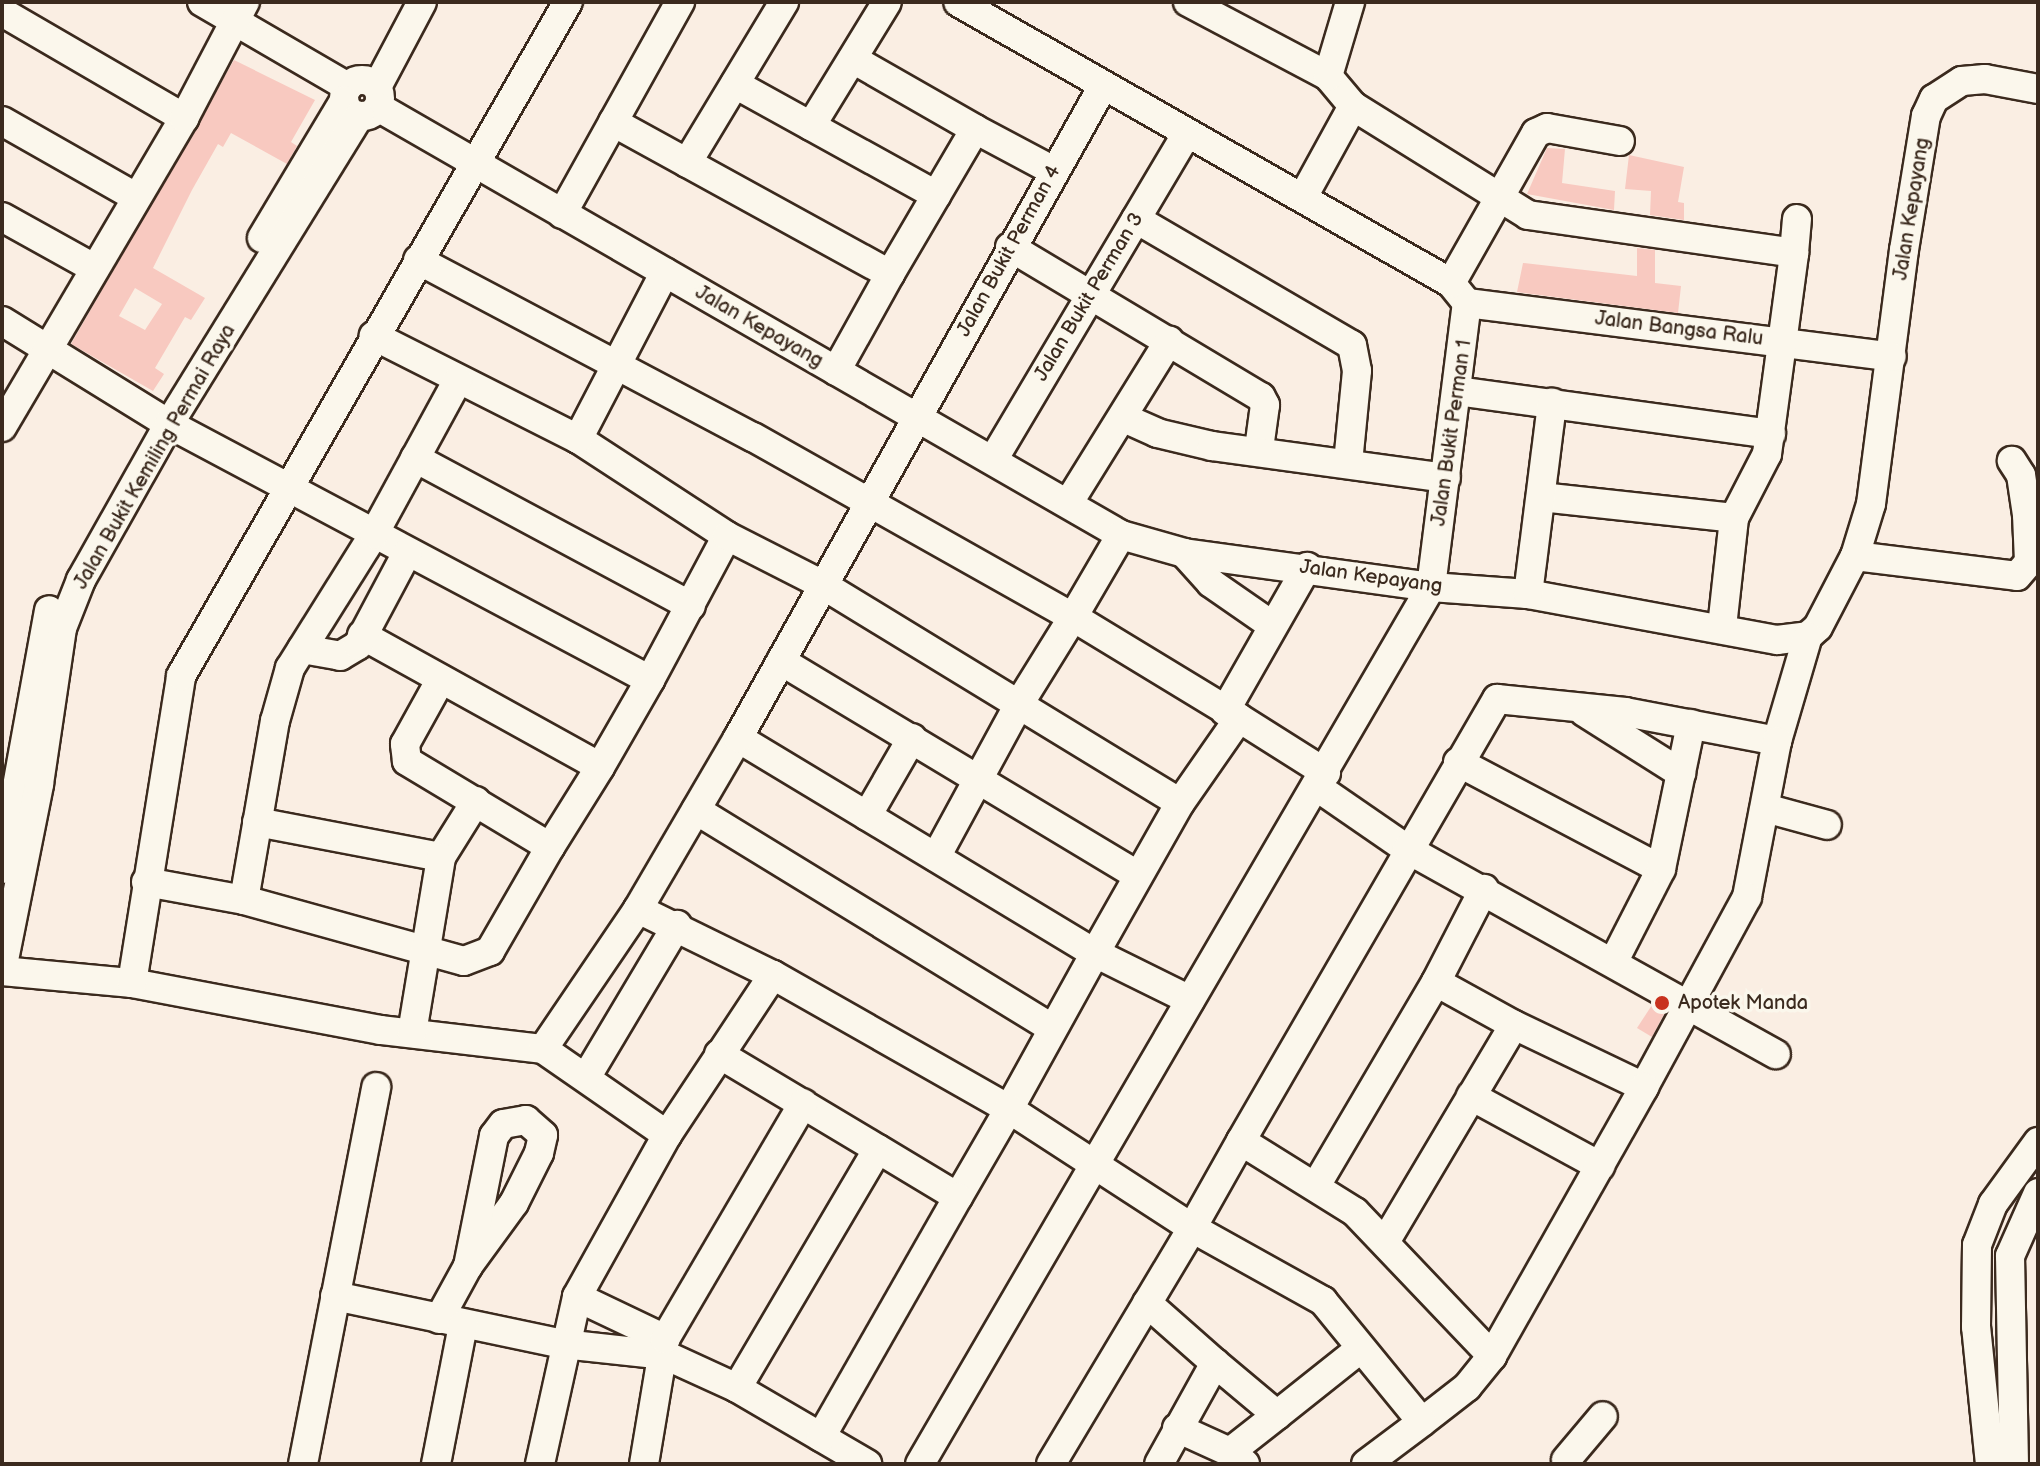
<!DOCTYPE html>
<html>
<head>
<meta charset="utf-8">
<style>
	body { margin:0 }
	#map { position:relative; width:2040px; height:1466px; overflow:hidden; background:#faeee3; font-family:"Balsamiq Sans",sans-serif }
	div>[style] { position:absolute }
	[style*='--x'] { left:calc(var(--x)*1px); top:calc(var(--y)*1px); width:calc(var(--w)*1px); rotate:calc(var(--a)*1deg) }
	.building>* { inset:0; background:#f8c9c0 }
	.roads { filter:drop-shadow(2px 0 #3b2a1e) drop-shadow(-2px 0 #3b2a1e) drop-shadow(0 2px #3b2a1e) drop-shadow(0 -2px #3b2a1e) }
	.minor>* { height:28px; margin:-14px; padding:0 14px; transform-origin:14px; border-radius:14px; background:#fbf7ec }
	.minor>.ring { margin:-14px; padding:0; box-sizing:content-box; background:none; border:28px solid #fbf7ec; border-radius:50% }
	.dots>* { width:22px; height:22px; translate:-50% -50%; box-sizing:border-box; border:4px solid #fbf7ec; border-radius:50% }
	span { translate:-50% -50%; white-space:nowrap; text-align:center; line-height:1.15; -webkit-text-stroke:7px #fbf7ec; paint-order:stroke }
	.street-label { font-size:20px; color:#3b2a1e }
	.poi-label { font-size:20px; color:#3b2a1e }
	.left { translate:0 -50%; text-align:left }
	.frame { position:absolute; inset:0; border:4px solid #3b2a1e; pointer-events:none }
</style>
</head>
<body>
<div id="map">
	<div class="building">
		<i style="clip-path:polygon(evenodd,234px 60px,315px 100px,291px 142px,297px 146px,287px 164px,231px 133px,223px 147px,218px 144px,192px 190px,153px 268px,205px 298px,191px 320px,185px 317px,155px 368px,164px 374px,153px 391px,71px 344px,234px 60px,135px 288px,162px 304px,145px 330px,119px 316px,135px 288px)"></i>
		<i style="clip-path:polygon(1547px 148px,1565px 149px,1562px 183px,1615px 191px,1614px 210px,1527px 194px)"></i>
		<i style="clip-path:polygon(1629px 155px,1684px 167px,1678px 202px,1684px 203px,1684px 220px,1650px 215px,1651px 191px,1625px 189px)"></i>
		<i style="clip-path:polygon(1637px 248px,1655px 250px,1655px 283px,1681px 286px,1678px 313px,1517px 292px,1523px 263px,1637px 276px)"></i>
		<i style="clip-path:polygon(1652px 1005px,1665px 1012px,1652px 1037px,1637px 1028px)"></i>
	</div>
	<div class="roads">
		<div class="minor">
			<i style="--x:202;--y:2;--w:169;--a:30.2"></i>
			<i style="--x:1188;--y:2;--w:158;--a:27.9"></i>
			<i style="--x:2;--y:12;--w:211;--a:30.2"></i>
			<i class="ring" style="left:344px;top:80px;width:8px;height:8px"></i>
			<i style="--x:735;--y:84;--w:230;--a:28.9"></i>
			<i style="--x:377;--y:87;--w:96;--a:-62.1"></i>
			<i style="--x:1353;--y:106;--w:206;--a:31.9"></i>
			<i style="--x:1528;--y:215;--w:269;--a:8.1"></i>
			<i style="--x:1794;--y:253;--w:34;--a:-85"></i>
			<i style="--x:378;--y:107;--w:857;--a:29.94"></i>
			<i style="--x:1121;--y:535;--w:66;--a:15.9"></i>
			<i style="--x:1184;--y:553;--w:249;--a:7.8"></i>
			<i style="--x:1431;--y:587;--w:97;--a:4.1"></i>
			<i style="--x:1528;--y:594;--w:253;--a:10.5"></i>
			<i style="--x:1777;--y:640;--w:31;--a:-7"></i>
			<i style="--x:1808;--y:636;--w:13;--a:-42"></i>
			<i style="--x:1818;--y:627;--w:80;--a:-62.5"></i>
			<i style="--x:1855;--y:556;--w:54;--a:-72.9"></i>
			<i style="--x:1871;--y:504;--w:256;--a:-82.6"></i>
			<i style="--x:1904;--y:250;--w:136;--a:-80.7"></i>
			<i style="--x:1926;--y:116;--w:19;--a:-65"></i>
			<i style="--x:1934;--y:99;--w:33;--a:-33"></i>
			<i style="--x:1962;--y:81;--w:23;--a:-5"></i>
			<i style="--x:1985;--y:79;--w:54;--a:10.7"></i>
			<i style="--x:2;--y:121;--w:154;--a:29.6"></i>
			<i style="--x:613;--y:122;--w:316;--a:28.8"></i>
			<i style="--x:890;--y:274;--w:168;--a:-59.6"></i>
			<i style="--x:975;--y:129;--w:141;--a:-150.2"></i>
			<i style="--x:811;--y:126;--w:145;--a:-58.5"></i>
			<i style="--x:975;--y:129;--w:89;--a:28"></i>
			<i style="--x:687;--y:163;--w:188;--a:-58.9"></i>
			<i style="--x:1303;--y:197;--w:104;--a:-61.2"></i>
			<i style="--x:1353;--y:106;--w:39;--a:-130"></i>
			<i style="--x:1328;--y:76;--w:77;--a:-73.4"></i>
			<i style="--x:562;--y:214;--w:243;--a:-60.9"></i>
			<i style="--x:2;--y:217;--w:105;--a:29"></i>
			<i style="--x:1136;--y:219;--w:250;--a:30.3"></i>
			<i style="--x:1352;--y:345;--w:26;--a:79"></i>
			<i style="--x:1357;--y:371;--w:92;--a:95.6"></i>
			<i style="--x:262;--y:238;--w:160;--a:-59.1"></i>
			<i style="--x:1010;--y:247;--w:292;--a:30.9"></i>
			<i style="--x:1261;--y:397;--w:9;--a:63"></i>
			<i style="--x:1265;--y:405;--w:44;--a:97.8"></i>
			<i style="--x:418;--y:260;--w:379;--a:27.9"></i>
			<i style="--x:753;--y:437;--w:367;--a:29.4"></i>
			<i style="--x:1073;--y:617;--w:95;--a:-59.7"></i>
			<i style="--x:1451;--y:283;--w:172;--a:-60.5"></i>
			<i style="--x:1536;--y:133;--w:12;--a:-24"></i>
			<i style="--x:1547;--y:128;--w:74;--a:10.1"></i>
			<i style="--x:1467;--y:303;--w:428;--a:7.2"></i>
			<i style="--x:2;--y:321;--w:196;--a:31.7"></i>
			<i style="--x:169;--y:424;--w:545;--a:28.02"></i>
			<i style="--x:650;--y:680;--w:163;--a:-61.9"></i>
			<i style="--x:727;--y:536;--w:178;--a:-146.9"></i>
			<i style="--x:578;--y:439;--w:229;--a:-153.2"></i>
			<i style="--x:836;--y:371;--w:111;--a:-60.9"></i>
			<i style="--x:1457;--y:391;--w:317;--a:7.8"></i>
			<i style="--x:1124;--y:418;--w:36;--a:24"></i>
			<i style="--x:1157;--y:433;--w:57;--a:13.3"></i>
			<i style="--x:1212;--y:446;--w:236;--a:7.8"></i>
			<i style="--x:2;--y:427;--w:359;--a:-59.5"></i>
			<i style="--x:184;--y:118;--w:131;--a:-62.3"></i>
			<i style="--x:578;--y:439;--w:188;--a:-62.5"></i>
			<i style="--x:415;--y:458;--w:313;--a:28.2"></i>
			<i style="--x:993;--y:460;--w:378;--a:-59.3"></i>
			<i style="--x:1541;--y:497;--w:194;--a:6.2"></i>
			<i style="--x:1069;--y:502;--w:190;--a:-58.2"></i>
			<i style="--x:727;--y:536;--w:108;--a:27"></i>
			<i style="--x:823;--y:585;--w:418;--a:31.4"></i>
			<i style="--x:1184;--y:553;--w:40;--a:48"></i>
			<i style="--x:1211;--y:583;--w:75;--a:34.7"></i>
			<i style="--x:1855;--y:556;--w:163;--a:7"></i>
			<i style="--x:2017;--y:576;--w:18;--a:-49"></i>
			<i style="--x:2029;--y:562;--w:47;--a:-92.4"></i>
			<i style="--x:2027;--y:515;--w:40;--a:-98.5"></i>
			<i style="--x:2021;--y:475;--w:17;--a:-123"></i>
			<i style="--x:1528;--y:594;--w:193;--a:-82.8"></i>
			<i style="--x:1722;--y:627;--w:110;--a:-83.7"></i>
			<i style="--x:1734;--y:518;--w:72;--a:-62.7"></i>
			<i style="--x:1767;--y:454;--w:203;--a:-82.3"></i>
			<i style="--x:362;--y:635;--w:272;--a:29"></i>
			<i style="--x:600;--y:767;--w:94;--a:122"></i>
			<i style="--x:302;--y:649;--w:39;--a:10"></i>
			<i style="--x:340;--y:656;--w:21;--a:-31"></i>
			<i style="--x:358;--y:645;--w:104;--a:-62"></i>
			<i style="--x:781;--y:661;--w:415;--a:31"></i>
			<i style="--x:1225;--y:711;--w:166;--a:-60.3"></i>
			<i style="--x:1584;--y:712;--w:115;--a:32.2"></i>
			<i style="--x:738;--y:738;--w:417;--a:31.1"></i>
			<i style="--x:1095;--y:953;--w:172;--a:-60.5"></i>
			<i style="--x:1180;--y:803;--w:103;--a:-55.2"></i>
			<i style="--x:1239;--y:718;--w:103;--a:32.3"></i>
			<i style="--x:1777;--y:741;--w:109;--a:-73.6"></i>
			<i style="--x:1458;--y:762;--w:229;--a:27.8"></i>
			<i style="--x:1661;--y:869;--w:103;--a:117.1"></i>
			<i style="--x:600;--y:767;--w:100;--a:-60.1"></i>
			<i style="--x:1317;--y:787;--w:109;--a:34.6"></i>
			<i style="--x:1407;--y:849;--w:422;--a:29.1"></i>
			<i style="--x:1765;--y:808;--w:64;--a:15.3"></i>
			<i style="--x:696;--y:810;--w:415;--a:31.5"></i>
			<i style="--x:867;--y:816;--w:90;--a:-60"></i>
			<i style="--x:257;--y:822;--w:187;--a:10.8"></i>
			<i style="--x:441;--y:857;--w:66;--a:-58"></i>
			<i style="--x:936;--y:857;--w:174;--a:-61.5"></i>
			<i style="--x:1019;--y:704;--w:102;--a:-58.2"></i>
			<i style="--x:1073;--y:617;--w:194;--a:31.3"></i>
			<i style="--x:2;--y:869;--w:263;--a:-79.7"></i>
			<i style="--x:1661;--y:869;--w:148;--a:-78.3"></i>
			<i style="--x:146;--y:882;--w:100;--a:10.4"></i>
			<i style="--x:244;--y:900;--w:228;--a:15.5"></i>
			<i style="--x:464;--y:961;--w:28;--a:-21"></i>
			<i style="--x:490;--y:951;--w:120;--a:-60"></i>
			<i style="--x:550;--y:847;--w:167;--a:-149"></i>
			<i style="--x:407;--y:761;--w:17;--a:-97"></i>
			<i style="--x:405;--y:744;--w:74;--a:-61"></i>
			<i style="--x:244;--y:900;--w:182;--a:-80.2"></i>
			<i style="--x:275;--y:721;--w:55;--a:-74.2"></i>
			<i style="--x:290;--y:668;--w:158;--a:-57.9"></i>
			<i style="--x:374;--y:534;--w:175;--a:-61.4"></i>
			<i style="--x:638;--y:909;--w:150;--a:26.1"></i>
			<i style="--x:773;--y:975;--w:271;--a:29.6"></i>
			<i style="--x:1009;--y:1109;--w:178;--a:-61.1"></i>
			<i style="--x:1095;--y:953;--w:106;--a:26.3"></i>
			<i style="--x:2;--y:970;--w:190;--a:-78.7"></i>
			<i style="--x:39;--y:784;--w:158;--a:-81.6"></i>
			<i style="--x:62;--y:628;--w:52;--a:-68.4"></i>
			<i style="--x:81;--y:580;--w:179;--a:-60.6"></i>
			<i style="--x:169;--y:424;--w:362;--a:-58.3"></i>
			<i style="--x:2;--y:971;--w:131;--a:5.3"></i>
			<i style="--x:132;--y:983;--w:253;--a:10.7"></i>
			<i style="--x:381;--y:1030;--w:163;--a:6.7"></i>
			<i style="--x:543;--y:1049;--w:151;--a:34.7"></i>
			<i style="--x:667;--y:1135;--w:185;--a:119.1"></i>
			<i style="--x:577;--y:1297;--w:171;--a:102.5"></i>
			<i style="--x:132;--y:983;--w:311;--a:-80.9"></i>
			<i style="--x:181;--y:676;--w:777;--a:-60.14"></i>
			<i style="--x:412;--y:1033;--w:178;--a:-80.6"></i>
			<i style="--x:543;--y:1049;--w:169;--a:-55.8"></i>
			<i style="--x:638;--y:909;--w:198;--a:-59.7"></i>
			<i style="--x:738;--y:738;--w:747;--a:-60.76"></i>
			<i style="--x:719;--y:1054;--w:185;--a:30.9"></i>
			<i style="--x:587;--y:1076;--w:176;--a:-59.2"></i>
			<i style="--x:1471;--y:1096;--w:147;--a:28.5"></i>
			<i style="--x:667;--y:1135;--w:192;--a:-56.5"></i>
			<i style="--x:1241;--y:1141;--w:511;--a:-59.92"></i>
			<i style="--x:1497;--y:699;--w:129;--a:5.8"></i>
			<i style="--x:1625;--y:712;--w:155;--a:10.8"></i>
			<i style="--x:1777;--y:741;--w:159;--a:100.9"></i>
			<i style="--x:1747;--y:897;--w:216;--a:118.5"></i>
			<i style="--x:1644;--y:1087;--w:144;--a:-154.5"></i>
			<i style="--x:1317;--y:1184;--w:234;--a:-59.5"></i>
			<i style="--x:1436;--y:982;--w:105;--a:-62.7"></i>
			<i style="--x:1385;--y:1242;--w:252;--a:-59.3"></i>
			<i style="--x:1514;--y:1025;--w:89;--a:-151.1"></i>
			<i style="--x:335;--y:1296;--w:233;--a:11.9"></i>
			<i style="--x:563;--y:1344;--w:103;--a:6.2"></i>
			<i style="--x:665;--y:1355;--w:79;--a:24.6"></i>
			<i style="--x:737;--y:1388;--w:151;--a:30.3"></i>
			<i style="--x:577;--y:1297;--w:98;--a:25.5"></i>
			<i style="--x:1147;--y:1303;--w:91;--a:41.4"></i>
			<i style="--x:1215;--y:1363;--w:115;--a:119"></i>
			<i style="--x:439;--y:1319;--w:60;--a:-61.3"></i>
			<i style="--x:468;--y:1266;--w:78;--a:-53.9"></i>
			<i style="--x:514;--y:1203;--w:56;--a:-63.4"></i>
			<i style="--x:539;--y:1153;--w:18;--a:-77"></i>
			<i style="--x:543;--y:1135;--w:23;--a:-139"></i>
			<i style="--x:526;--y:1120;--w:23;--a:170"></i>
			<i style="--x:503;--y:1124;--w:15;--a:127"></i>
			<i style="--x:494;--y:1136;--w:133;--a:101.3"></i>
			<i style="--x:1215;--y:1363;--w:81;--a:40"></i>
			<i style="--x:1277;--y:1415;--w:106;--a:-38.5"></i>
			<i style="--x:737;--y:1388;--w:277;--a:-59.5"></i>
			<i style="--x:878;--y:1149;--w:93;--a:31"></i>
			<i style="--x:958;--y:1197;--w:102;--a:-59.9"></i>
			<i style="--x:1009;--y:1109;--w:218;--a:33"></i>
			<i style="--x:1192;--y:1228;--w:100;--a:-60.6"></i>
			<i style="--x:1241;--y:1141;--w:134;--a:31.9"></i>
			<i style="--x:1355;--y:1212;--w:199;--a:46.4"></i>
			<i style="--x:1422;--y:1422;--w:57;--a:-37.9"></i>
			<i style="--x:1467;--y:1387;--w:40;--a:-51"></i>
			<i style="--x:1492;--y:1356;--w:309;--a:-60.5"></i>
			<i style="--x:1177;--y:1428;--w:58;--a:24.4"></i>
			<i style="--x:821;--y:1437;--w:276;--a:-60.3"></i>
			<i style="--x:1566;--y:1460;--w:57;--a:-49.9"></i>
			<i style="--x:303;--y:1464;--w:384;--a:-79"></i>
			<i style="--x:436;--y:1464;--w:142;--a:-79"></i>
			<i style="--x:644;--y:1464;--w:127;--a:-80.5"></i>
			<i style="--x:665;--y:1339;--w:273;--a:-59.6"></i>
			<i style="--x:920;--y:1464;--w:1015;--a:-59.77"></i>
			<i style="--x:1431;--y:587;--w:286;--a:-82.8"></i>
			<i style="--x:1467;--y:303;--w:26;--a:-129"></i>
			<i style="--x:1451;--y:283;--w:567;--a:-150.32"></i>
			<i style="--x:1051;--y:1464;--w:275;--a:-59.1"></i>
			<i style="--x:1192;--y:1228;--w:150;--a:29.1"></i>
			<i style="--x:1323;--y:1301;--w:156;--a:50.7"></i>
			<i style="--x:1422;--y:1422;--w:70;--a:143.1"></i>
			<i style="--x:1245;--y:1464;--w:19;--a:-141"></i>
			<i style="--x:1230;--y:1452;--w:60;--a:-38.2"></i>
			<i style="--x:1990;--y:1464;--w:138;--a:-95.8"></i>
			<i style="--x:1976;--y:1327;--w:82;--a:-89.3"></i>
			<i style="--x:1977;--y:1245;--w:44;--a:-68.7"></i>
			<i style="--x:1993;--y:1204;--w:77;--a:-54"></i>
			<i style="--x:2014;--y:1464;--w:208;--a:-91.1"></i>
			<i style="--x:2010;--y:1256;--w:69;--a:-66"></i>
		</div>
	</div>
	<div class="dots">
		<i style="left:1662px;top:1003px;background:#c8321e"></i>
	</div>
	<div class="street-label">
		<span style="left:1912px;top:209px;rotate:-81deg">Jalan Kepayang</span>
		<span style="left:1009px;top:251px;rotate:-61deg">Jalan Bukit Perman 4</span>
		<span style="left:1089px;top:297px;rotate:-59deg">Jalan Bukit Perman 3</span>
		<span style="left:759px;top:327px;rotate:30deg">Jalan Kepayang</span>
		<span style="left:1679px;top:329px;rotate:7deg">Jalan Bangsa Ralu</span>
		<span style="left:1452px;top:433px;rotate:-82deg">Jalan Bukit Perman 1</span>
		<span style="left:155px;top:457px;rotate:-60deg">Jalan Bukit Kemiling Permai Raya</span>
		<span style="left:1371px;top:577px;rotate:8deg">Jalan Kepayang</span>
	</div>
	<div class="poi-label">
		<span class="left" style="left:1678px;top:1003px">Apotek Manda</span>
	</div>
	<div class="frame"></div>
</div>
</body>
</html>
